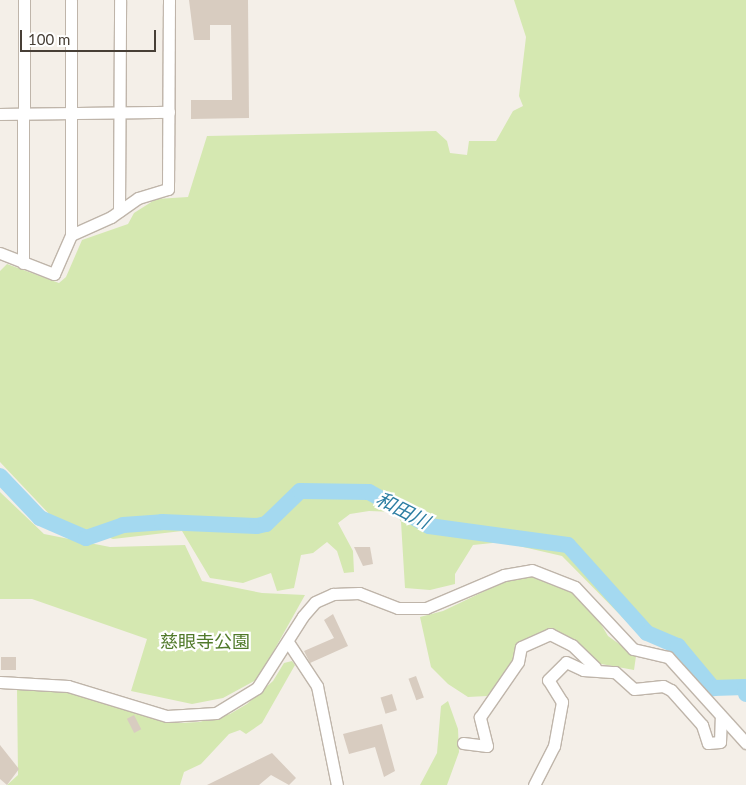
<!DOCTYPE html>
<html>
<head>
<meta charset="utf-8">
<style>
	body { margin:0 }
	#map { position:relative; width:746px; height:785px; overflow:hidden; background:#f4efe8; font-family:Lato,"Noto Sans JP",sans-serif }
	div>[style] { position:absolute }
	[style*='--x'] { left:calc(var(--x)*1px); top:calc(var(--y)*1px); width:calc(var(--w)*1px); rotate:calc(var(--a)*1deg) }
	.green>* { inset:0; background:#d5e8b1 }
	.river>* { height:16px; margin:-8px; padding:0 8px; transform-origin:8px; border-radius:8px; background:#a4d9f0 }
	.building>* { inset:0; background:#d8ccc0; transform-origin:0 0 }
	.roads { filter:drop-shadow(1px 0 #bfb5aa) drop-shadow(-1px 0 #bfb5aa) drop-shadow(0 1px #bfb5aa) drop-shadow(0 -1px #bfb5aa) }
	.minor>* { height:11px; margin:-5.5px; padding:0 5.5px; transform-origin:5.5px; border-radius:5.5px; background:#fff }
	span { translate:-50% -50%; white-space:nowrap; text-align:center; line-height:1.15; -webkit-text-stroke:4.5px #fff; paint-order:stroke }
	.park-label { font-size:18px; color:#50792a }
	.water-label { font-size:19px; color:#2d7ea3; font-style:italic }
	.scale { position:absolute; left:20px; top:30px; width:136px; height:22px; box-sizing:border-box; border:2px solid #473f36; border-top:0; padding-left:6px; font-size:15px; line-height:18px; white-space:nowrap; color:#473f36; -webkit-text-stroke:4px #fff; paint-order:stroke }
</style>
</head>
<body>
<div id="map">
	<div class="green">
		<i style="clip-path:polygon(514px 0,746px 0,746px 680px,711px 685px,671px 649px,637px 632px,562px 556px,502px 542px,473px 545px,455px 574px,455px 584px,430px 590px,405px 588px,401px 522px,396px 512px,369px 511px,350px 514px,338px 523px,353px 551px,354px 572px,344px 573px,337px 551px,327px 542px,313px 553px,301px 555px,294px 588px,277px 591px,271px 573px,243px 583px,210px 578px,182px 531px,113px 539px,53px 518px,0 462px,0 271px,7px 264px,59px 283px,66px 277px,82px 240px,128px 224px,134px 213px,156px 199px,188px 197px,207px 136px,436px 131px,447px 141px,450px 153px,467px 155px,469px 141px,496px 141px,513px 111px,523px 106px,519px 96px,526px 37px)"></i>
		<i style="clip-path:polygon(0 492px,44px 534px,110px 547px,185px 545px,202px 581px,262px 593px,305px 595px,258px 679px,223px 698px,192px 704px,131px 691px,147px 639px,32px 599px,0 599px)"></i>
		<i style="clip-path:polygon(535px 575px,571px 591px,593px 611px,608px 636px,636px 656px,634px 670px,596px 663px,550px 631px,517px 658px,487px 696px,468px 697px,448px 684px,431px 667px,420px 617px,443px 611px,516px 576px)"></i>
		<i style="clip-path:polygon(292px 661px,295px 665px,262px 723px,246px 734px,240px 730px,229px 734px,201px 764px,184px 772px,180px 785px,7px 785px,18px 775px,17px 688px,67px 691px,180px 723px,199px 722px,230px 714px,247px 704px,273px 681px,284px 663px)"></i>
		<i style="clip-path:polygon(448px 701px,458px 729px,459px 752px,447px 785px,420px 785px,437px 753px,441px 706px)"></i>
	</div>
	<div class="river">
		<i style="--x:0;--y:476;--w:58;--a:46.4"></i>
		<i style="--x:40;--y:518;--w:50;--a:23.5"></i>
		<i style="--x:86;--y:538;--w:39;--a:-19"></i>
		<i style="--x:123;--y:525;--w:39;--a:-4"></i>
		<i style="--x:162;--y:522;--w:95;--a:2.4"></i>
		<i style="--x:257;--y:526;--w:9;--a:-13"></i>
		<i style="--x:266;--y:524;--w:47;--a:-44.1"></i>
		<i style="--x:300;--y:491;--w:69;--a:0.8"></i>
		<i style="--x:369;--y:492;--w:69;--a:29.5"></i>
		<i style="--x:429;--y:526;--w:140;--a:7.8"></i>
		<i style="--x:568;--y:545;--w:118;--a:48.1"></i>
		<i style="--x:647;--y:633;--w:34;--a:23"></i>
		<i style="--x:678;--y:646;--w:55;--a:50.2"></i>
		<i style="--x:713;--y:688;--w:32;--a:-2"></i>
		<i style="--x:745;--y:687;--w:7;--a:82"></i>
	</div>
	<div class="building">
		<i style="clip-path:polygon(189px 0,248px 0,249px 118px,191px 119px,191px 100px,232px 100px,231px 25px,210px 25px,210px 40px,194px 40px)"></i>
		<i style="clip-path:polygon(354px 547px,370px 547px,373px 564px,363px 566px)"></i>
		<i style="clip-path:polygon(333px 614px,348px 646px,310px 663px,304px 651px,334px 638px,324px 620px)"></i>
		<i style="left:1px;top:657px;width:15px;height:13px"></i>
		<i style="left:416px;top:676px;width:23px;height:8px;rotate:70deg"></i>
		<i style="left:392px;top:694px;width:17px;height:12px;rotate:73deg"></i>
		<i style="left:134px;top:715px;width:16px;height:8px;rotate:63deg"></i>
		<i style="clip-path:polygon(382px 724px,395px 771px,384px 777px,375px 747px,349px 754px,343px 734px)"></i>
		<i style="clip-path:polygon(0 745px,19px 769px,7px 785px,0 779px)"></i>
		<i style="clip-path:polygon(272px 753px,296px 778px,289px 785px,271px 775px,259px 785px,207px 785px)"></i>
	</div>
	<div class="roads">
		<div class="minor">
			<i style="--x:0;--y:114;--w:169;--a:-0.7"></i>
			<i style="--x:119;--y:211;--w:211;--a:-89.7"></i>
			<i style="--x:71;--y:235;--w:235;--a:-90"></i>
			<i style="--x:0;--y:253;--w:58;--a:21.3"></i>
			<i style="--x:54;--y:274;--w:43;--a:-66.4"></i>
			<i style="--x:71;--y:235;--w:44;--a:-24.2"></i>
			<i style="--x:111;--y:217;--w:33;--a:-35"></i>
			<i style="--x:138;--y:198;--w:31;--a:-17"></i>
			<i style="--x:168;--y:189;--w:189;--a:-89.7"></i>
			<i style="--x:23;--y:263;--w:263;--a:-89.8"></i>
			<i style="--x:288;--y:642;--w:53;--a:56.6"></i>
			<i style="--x:317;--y:686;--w:101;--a:78.6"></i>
			<i style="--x:0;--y:682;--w:68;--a:3.4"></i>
			<i style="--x:68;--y:686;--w:103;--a:16.9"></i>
			<i style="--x:167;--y:716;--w:49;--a:-3.5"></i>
			<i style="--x:216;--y:713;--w:48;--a:-31.4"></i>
			<i style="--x:257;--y:688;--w:85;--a:-57.4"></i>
			<i style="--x:303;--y:616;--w:18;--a:-49"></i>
			<i style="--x:315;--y:602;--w:20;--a:-24"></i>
			<i style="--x:333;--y:594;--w:26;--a:-2"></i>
			<i style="--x:359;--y:593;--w:42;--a:21"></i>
			<i style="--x:398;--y:608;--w:28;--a:0"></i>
			<i style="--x:426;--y:608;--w:85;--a:-22.9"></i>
			<i style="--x:504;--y:575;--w:28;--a:-10"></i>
			<i style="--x:532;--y:570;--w:46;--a:21.6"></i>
			<i style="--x:575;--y:587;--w:85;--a:46.9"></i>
			<i style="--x:633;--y:649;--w:36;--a:13"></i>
			<i style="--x:668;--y:657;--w:116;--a:47.8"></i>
			<i style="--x:463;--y:743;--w:24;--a:7"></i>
			<i style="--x:487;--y:746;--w:30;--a:-104"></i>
			<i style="--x:480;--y:717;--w:67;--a:-55.4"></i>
			<i style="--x:518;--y:662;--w:15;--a:-79"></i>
			<i style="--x:521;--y:647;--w:32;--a:-24"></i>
			<i style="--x:550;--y:634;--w:25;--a:27"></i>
			<i style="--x:572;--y:645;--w:32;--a:44"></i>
			<i style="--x:534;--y:785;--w:44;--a:-62.9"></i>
			<i style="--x:554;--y:746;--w:45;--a:-79.7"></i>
			<i style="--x:562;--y:702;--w:26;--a:-122"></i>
			<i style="--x:548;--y:680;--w:25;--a:-45"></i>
			<i style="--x:566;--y:662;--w:19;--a:25"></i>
			<i style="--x:583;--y:670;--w:32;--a:4"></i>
			<i style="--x:615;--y:672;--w:25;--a:42"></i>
			<i style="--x:634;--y:689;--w:29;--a:-6"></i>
			<i style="--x:663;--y:686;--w:9;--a:27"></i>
			<i style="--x:671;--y:690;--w:47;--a:48.5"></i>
			<i style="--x:702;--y:725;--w:19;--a:72"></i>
			<i style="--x:708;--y:743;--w:12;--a:-5"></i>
			<i style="--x:720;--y:742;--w:24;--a:-88"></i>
		</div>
	</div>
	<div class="park-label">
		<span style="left:205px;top:641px">慈眼寺公園</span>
	</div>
	<div class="water-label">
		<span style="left:403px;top:510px;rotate:27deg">和田川</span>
	</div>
	<div class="scale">100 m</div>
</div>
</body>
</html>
